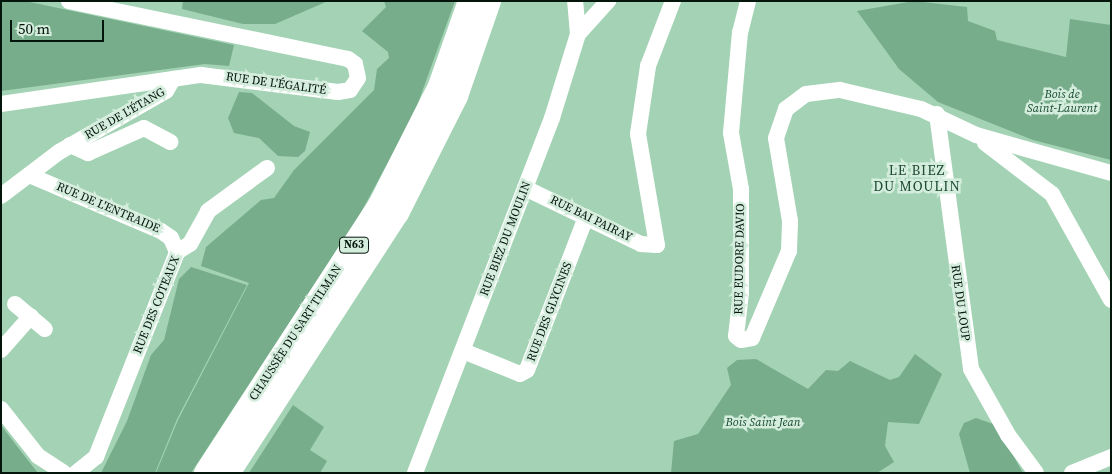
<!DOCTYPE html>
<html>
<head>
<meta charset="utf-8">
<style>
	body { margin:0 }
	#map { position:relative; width:1112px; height:474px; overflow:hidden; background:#a3d3b4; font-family:"Source Serif 4",serif }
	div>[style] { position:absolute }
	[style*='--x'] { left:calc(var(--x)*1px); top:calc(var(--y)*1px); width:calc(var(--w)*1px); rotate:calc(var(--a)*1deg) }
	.green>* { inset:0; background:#77ad8b }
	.minor>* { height:16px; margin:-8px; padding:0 8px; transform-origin:8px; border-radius:8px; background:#fff }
	.highway>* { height:24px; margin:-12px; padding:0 12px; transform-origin:12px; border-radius:12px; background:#fff }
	span { translate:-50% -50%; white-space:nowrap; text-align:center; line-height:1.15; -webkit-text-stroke:5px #d5eddd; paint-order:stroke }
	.shield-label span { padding:1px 4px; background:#d5eddd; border:1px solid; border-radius:4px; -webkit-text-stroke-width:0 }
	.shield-label { font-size:11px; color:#04150b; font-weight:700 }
	.street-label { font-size:12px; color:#04150b }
	.park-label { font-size:12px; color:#174b2f; font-style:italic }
	.neighbourhood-label { font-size:14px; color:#1e4b32; letter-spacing:1px }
	.frame { position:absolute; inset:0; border:2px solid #04150b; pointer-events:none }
	.scale { position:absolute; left:10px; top:20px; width:94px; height:22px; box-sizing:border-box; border:2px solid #04150b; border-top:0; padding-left:6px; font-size:15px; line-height:18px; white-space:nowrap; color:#04150b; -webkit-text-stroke:4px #d5eddd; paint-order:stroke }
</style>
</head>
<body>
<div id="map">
	<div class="green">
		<i style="clip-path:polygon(1px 1px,25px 1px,234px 45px,229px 66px,205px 64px,1px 91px)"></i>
		<i style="clip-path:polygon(183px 1px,328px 1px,275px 24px,243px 24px,182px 9px)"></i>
		<i style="clip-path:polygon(384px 1px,455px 1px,414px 114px,359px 216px,191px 473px,156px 473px,178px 420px,249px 283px,201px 266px,206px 247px,261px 200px,274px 198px,294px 170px,374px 90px,377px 69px,389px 58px,388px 52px,362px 31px,386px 7px)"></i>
		<i style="clip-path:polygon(914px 1px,967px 7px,968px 21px,995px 31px,997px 40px,1066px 57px,1070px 19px,1111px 25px,1111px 160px,1033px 140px,938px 102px,899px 69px,857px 11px)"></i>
		<i style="clip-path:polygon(239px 92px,252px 93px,294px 126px,310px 132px,305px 151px,298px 157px,278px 156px,259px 138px,234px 133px,228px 118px)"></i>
		<i style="clip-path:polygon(191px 267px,247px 285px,177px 419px,155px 473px,101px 473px,127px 421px,151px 355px,164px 340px,179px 279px)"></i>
		<i style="clip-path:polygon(915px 354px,942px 374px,919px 424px,888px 422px,885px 446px,894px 462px,877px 473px,671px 473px,674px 441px,698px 434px,731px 385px,727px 368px,737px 360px,756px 359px,808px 389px,826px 370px,838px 371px,850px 361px,890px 380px,899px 377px)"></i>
		<i style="clip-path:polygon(293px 405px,324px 427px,310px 450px,327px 461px,320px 473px,249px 473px)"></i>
		<i style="clip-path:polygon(976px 418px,996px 425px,1023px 473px,970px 473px,959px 434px,964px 423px)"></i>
		<i style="clip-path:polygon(1px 425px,16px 445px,38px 473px,1px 473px)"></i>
	</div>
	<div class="minor">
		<i style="--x:748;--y:1;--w:32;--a:104"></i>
		<i style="--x:740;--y:32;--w:101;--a:95.1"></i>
		<i style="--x:731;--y:133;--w:57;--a:79.9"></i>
		<i style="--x:741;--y:189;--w:104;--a:90"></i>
		<i style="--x:741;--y:293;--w:43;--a:96.6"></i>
		<i style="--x:736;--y:336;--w:6;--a:39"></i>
		<i style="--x:741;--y:340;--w:11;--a:-10"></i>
		<i style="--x:752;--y:338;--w:95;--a:-67"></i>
		<i style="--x:789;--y:251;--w:30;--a:-88"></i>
		<i style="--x:790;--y:221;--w:84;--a:-99.6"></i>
		<i style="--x:776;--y:138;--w:31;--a:-71"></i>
		<i style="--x:786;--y:109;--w:25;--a:-37"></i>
		<i style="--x:806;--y:94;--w:34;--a:-7"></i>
		<i style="--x:840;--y:90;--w:83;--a:13.2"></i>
		<i style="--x:921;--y:109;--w:61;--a:25.3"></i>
		<i style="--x:976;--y:135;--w:140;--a:15.7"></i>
		<i style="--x:578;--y:34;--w:45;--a:-47.7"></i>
		<i style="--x:1;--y:104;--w:202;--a:-8.3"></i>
		<i style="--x:201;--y:75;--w:138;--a:7.1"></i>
		<i style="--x:338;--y:92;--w:12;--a:-9"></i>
		<i style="--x:350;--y:90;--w:14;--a:-56"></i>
		<i style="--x:358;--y:78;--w:14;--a:-102"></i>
		<i style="--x:355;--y:64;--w:9;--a:-144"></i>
		<i style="--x:348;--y:59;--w:285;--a:-168.3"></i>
		<i style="--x:937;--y:114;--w:257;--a:82.4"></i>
		<i style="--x:971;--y:369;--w:76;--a:60.7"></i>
		<i style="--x:1008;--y:435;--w:47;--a:53.6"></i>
		<i style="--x:985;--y:143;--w:84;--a:37.3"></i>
		<i style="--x:1052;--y:194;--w:121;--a:60.9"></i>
		<i style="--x:70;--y:145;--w:20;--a:24"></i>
		<i style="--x:88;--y:153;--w:61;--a:-24.1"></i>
		<i style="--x:144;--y:128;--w:30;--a:28"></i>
		<i style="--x:29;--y:175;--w:143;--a:23"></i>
		<i style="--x:161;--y:231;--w:12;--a:35"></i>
		<i style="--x:171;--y:238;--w:15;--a:67"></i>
		<i style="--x:525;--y:188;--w:129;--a:25.8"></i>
		<i style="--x:641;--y:244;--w:16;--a:4"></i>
		<i style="--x:657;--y:245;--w:113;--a:-99.7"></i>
		<i style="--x:638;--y:134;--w:69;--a:-81.6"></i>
		<i style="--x:648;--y:66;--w:70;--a:-69"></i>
		<i style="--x:1;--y:196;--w:73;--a:-37.2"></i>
		<i style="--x:59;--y:152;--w:123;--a:-29.7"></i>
		<i style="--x:166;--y:91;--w:14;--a:-60"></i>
		<i style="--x:15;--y:304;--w:39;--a:40"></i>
		<i style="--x:1;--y:350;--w:45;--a:-48.6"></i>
		<i style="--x:463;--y:351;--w:61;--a:22"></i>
		<i style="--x:520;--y:374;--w:8;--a:-30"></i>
		<i style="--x:527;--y:370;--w:164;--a:-68.9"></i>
		<i style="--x:1;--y:409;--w:60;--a:51.8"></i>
		<i style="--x:38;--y:456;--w:31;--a:33"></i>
		<i style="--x:76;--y:473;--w:26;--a:-39"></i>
		<i style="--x:96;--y:457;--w:220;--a:-68.4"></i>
		<i style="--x:177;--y:252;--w:15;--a:-32"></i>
		<i style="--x:190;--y:244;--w:38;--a:-61"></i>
		<i style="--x:208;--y:211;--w:73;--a:-36.1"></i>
		<i style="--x:415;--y:473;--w:381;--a:-68.9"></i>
		<i style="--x:552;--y:118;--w:88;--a:-72.8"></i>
		<i style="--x:578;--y:34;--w:33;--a:-95"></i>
		<i style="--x:1072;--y:473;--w:42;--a:-22.3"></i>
	</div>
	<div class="highway">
		<i style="--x:206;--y:473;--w:320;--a:-57"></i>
		<i style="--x:380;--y:205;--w:133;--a:-63.2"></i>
		<i style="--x:440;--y:86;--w:90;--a:-70.6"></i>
		<i style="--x:228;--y:473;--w:310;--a:-57"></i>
		<i style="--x:397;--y:213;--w:131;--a:-63.2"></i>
		<i style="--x:456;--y:96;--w:101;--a:-70.8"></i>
	</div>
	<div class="shield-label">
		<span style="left:354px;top:245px">N63</span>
	</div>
	<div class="street-label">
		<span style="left:276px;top:84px;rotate:8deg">RUE DE L'ÉGALITÉ</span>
		<span style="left:125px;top:114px;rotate:-30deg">RUE DE L'ÉTANG</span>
		<span style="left:108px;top:208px;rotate:23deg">RUE DE L'ENTRAIDE</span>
		<span style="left:591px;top:219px;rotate:26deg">RUE BAI PAIRAY</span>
		<span style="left:506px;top:239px;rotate:-69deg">RUE BIEZ DU MOULIN</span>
		<span style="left:740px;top:259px;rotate:-89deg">RUE EUDORE DAVIO</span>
		<span style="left:960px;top:303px;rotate:82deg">RUE DU LOUP</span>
		<span style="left:157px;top:305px;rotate:-68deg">RUE DES COTEAUX</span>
		<span style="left:550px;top:312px;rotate:-69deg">RUE DES GLYCINES</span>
		<span style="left:296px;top:333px;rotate:-57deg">CHAUSSÉE DU SART TILMAN</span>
	</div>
	<div class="park-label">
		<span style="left:1062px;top:102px">Bois de<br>Saint-Laurent</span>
		<span style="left:763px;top:423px">Bois Saint Jean</span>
	</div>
	<div class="neighbourhood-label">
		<span style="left:917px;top:178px">LE BIEZ<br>DU MOULIN</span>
	</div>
	<div class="frame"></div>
	<div class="scale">50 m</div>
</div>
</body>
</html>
